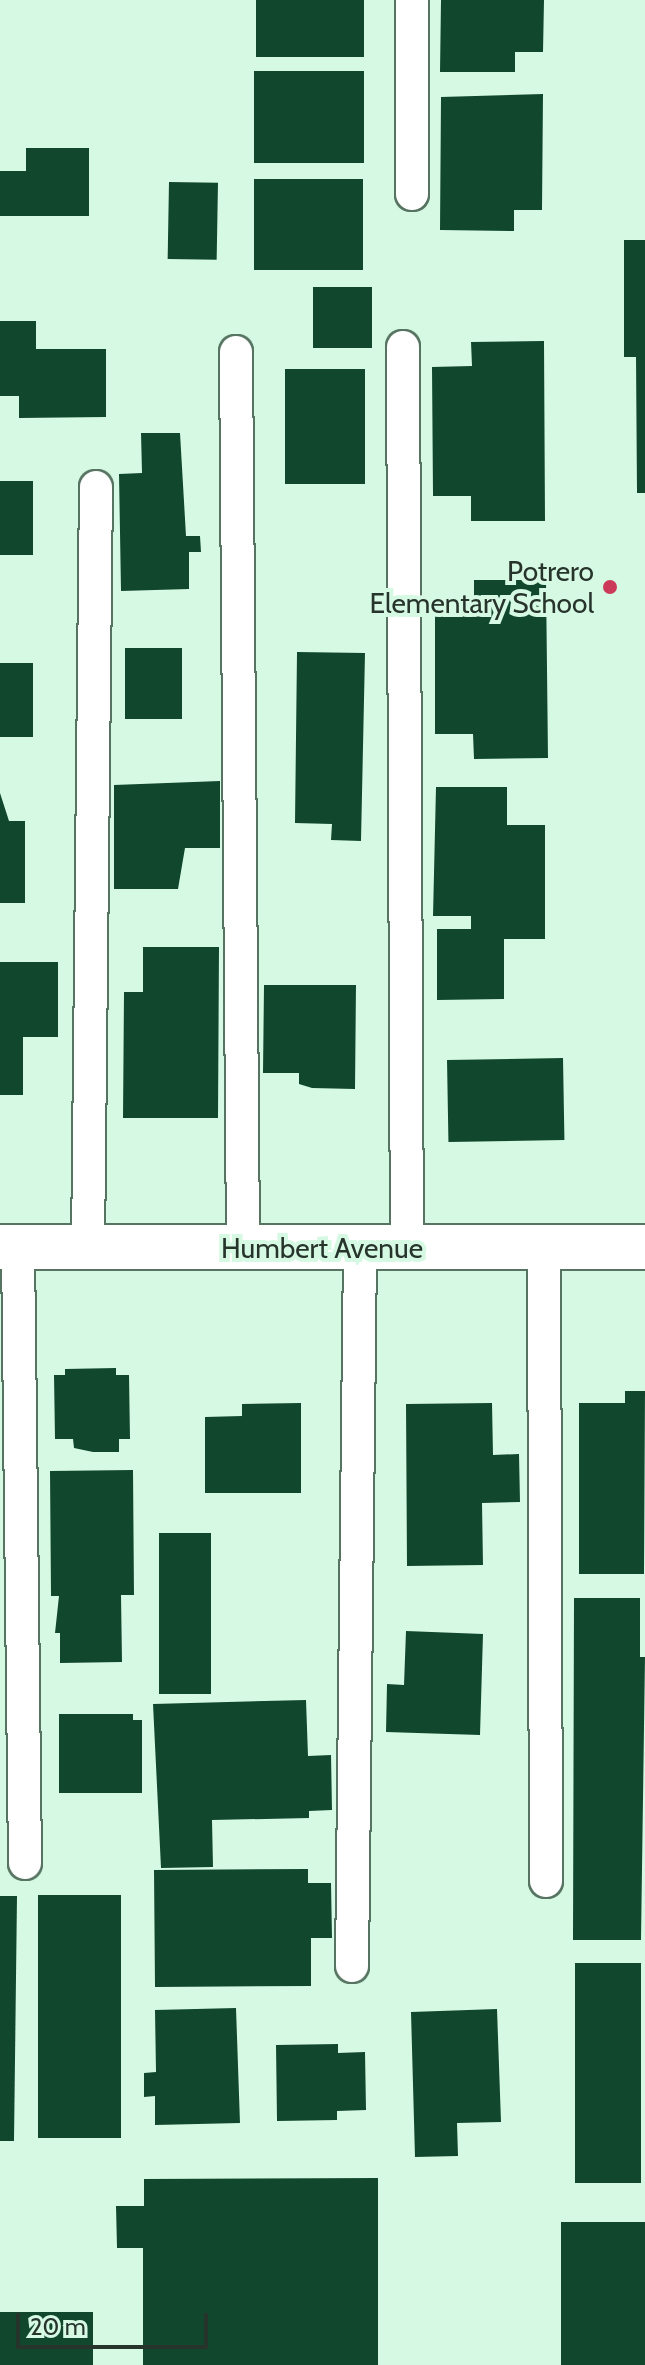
<!DOCTYPE html>
<html>
<head>
<meta charset="utf-8">
<style>
	body { margin:0 }
	#map { position:relative; width:645px; height:2365px; overflow:hidden; background:#d6f9e3; font-family:Cabin,sans-serif }
	div>[style] { position:absolute }
	[style*='--x'] { left:calc(var(--x)*1px); top:calc(var(--y)*1px); width:calc(var(--w)*1px); rotate:calc(var(--a)*1deg) }
	.building>* { inset:0; background:#11482d; transform-origin:0 0 }
	.roads { filter:drop-shadow(2px 0 #567461) drop-shadow(-2px 0 #567461) drop-shadow(0 2px #567461) drop-shadow(0 -2px #567461) }
	.service>* { height:32px; margin:-16px; padding:0 16px; transform-origin:16px; border-radius:16px; background:#fff }
	.minor>* { height:44px; margin:-22px; padding:0 22px; transform-origin:22px; border-radius:22px; background:#fff }
	.dots>* { width:22px; height:22px; translate:-50% -50%; box-sizing:border-box; border:4px solid #d6f9e3; border-radius:50% }
	span { translate:-50% -50%; white-space:nowrap; text-align:center; line-height:1.15; -webkit-text-stroke:8px #d6f9e3; paint-order:stroke }
	.poi-label { font-size:28px; color:#27342c }
	.right { translate:-100% -50%; text-align:right }
	.street-label { font-size:28px; color:#27342c }
	.scale { position:absolute; left:16px; top:2313px; width:192px; height:36px; box-sizing:border-box; border:4px solid #27342c; border-top:0; padding-left:10px; font-size:24px; line-height:28px; white-space:nowrap; color:#27342c; -webkit-text-stroke:6px #d6f9e3; paint-order:stroke }
</style>
</head>
<body>
<div id="map">
	<div class="building">
		<i style="left:256px;top:0;width:108px;height:57px"></i>
		<i style="clip-path:polygon(441px 0,544px 0,543px 52px,515px 52px,515px 72px,440px 72px)"></i>
		<i style="left:254px;top:71px;width:110px;height:92px"></i>
		<i style="clip-path:polygon(543px 94px,542px 210px,514px 210px,514px 231px,440px 230px,441px 97px)"></i>
		<i style="clip-path:polygon(26px 148px,89px 148px,89px 216px,0 216px,0 171px,26px 171px)"></i>
		<i style="left:363px;top:179px;width:91px;height:109px;rotate:90deg"></i>
		<i style="left:169px;top:182px;width:49px;height:77px;rotate:1deg"></i>
		<i style="clip-path:polygon(624px 240px,645px 240px,645px 493px,637px 493px,636px 357px,624px 357px)"></i>
		<i style="left:313px;top:287px;width:59px;height:61px"></i>
		<i style="clip-path:polygon(0 321px,36px 321px,36px 349px,106px 349px,106px 417px,19px 418px,19px 396px,0 396px)"></i>
		<i style="clip-path:polygon(544px 341px,545px 521px,471px 521px,471px 496px,433px 496px,432px 367px,472px 366px,471px 342px)"></i>
		<i style="left:285px;top:369px;width:80px;height:115px"></i>
		<i style="clip-path:polygon(141px 433px,180px 433px,186px 536px,200px 536px,201px 552px,189px 552px,189px 589px,121px 591px,119px 474px,142px 473px)"></i>
		<i style="left:0;top:481px;width:33px;height:74px"></i>
		<i style="clip-path:polygon(474px 580px,546px 580px,548px 758px,474px 759px,473px 734px,435px 734px,435px 605px,474px 605px)"></i>
		<i style="left:182px;top:648px;width:71px;height:57px;rotate:90deg"></i>
		<i style="clip-path:polygon(297px 652px,365px 653px,361px 841px,331px 840px,332px 824px,295px 823px)"></i>
		<i style="left:0;top:663px;width:33px;height:74px"></i>
		<i style="clip-path:polygon(220px 781px,220px 848px,185px 848px,178px 889px,114px 889px,114px 785px)"></i>
		<i style="clip-path:polygon(436px 787px,507px 787px,507px 825px,545px 825px,545px 939px,504px 939px,504px 999px,437px 1000px,437px 929px,471px 929px,471px 916px,433px 916px)"></i>
		<i style="clip-path:polygon(0 793px,9px 821px,25px 821px,25px 903px,0 903px)"></i>
		<i style="clip-path:polygon(143px 947px,219px 947px,218px 1118px,123px 1118px,124px 992px,143px 992px)"></i>
		<i style="clip-path:polygon(0 962px,58px 962px,58px 1037px,23px 1037px,23px 1095px,0 1095px)"></i>
		<i style="clip-path:polygon(264px 985px,356px 985px,355px 1089px,312px 1088px,299px 1084px,299px 1073px,263px 1073px)"></i>
		<i style="left:563px;top:1058px;width:82px;height:116px;rotate:89deg"></i>
		<i style="clip-path:polygon(116px 1368px,116px 1375px,129px 1375px,130px 1439px,119px 1439px,119px 1452px,93px 1452px,74px 1448px,73px 1439px,55px 1439px,54px 1375px,65px 1375px,65px 1369px)"></i>
		<i style="clip-path:polygon(625px 1391px,645px 1391px,644px 1574px,579px 1574px,579px 1403px,625px 1403px)"></i>
		<i style="clip-path:polygon(301px 1403px,301px 1493px,205px 1493px,205px 1417px,242px 1416px,242px 1404px)"></i>
		<i style="clip-path:polygon(492px 1403px,493px 1455px,519px 1454px,520px 1502px,482px 1503px,483px 1565px,407px 1566px,406px 1404px)"></i>
		<i style="clip-path:polygon(133px 1470px,134px 1595px,121px 1595px,122px 1662px,60px 1663px,60px 1633px,55px 1633px,59px 1596px,51px 1596px,50px 1471px)"></i>
		<i style="left:159px;top:1533px;width:52px;height:161px"></i>
		<i style="clip-path:polygon(574px 1598px,640px 1598px,640px 1657px,645px 1657px,641px 1940px,573px 1940px)"></i>
		<i style="clip-path:polygon(406px 1631px,483px 1634px,480px 1735px,386px 1732px,387px 1684px,404px 1685px)"></i>
		<i style="clip-path:polygon(306px 1700px,308px 1756px,331px 1755px,332px 1810px,309px 1811px,309px 1818px,212px 1820px,213px 1867px,161px 1868px,153px 1704px)"></i>
		<i style="clip-path:polygon(59px 1714px,133px 1714px,133px 1720px,142px 1720px,142px 1793px,59px 1793px)"></i>
		<i style="clip-path:polygon(308px 1869px,308px 1883px,331px 1883px,332px 1938px,311px 1938px,311px 1986px,155px 1987px,154px 1870px)"></i>
		<i style="left:38px;top:1895px;width:83px;height:243px"></i>
		<i style="clip-path:polygon(0 1896px,17px 1896px,14px 2141px,0 2141px)"></i>
		<i style="left:575px;top:1963px;width:66px;height:220px"></i>
		<i style="clip-path:polygon(236px 2008px,240px 2123px,155px 2125px,155px 2096px,144px 2097px,144px 2073px,156px 2072px,155px 2010px)"></i>
		<i style="clip-path:polygon(497px 2009px,501px 2122px,457px 2123px,458px 2156px,415px 2157px,411px 2012px)"></i>
		<i style="clip-path:polygon(338px 2044px,338px 2053px,365px 2052px,366px 2110px,337px 2111px,337px 2120px,277px 2121px,276px 2045px)"></i>
		<i style="clip-path:polygon(378px 2178px,378px 2365px,143px 2365px,143px 2248px,117px 2248px,116px 2206px,144px 2206px,144px 2179px)"></i>
		<i style="left:645px;top:2222px;width:143px;height:84px;rotate:90deg"></i>
		<i style="left:0;top:2312px;width:93px;height:53px"></i>
	</div>
	<div class="roads">
		<div class="service">
			<i style="--x:412;--y:194;--w:194;--a:-90"></i>
			<i style="--x:403;--y:347;--w:901;--a:89.75"></i>
			<i style="--x:236;--y:352;--w:896;--a:89.55"></i>
			<i style="--x:18;--y:1247;--w:616;--a:89.35"></i>
			<i style="--x:544;--y:1247;--w:634;--a:89.82"></i>
			<i style="--x:88;--y:1248;--w:761;--a:-89.4"></i>
			<i style="--x:352;--y:1966;--w:718;--a:-89.36"></i>
		</div>
		<div class="minor">
			<i style="--x:0;--y:1247;--w:645;--a:0"></i>
		</div>
	</div>
	<div class="dots">
		<i style="left:610px;top:587px;background:#cb3b59"></i>
	</div>
	<div class="poi-label">
		<span class="right" style="left:594px;top:587px">Potrero<br>Elementary School</span>
	</div>
	<div class="street-label">
		<span style="left:322px;top:1248px">Humbert Avenue</span>
	</div>
	<div class="scale">20 m</div>
</div>
</body>
</html>
